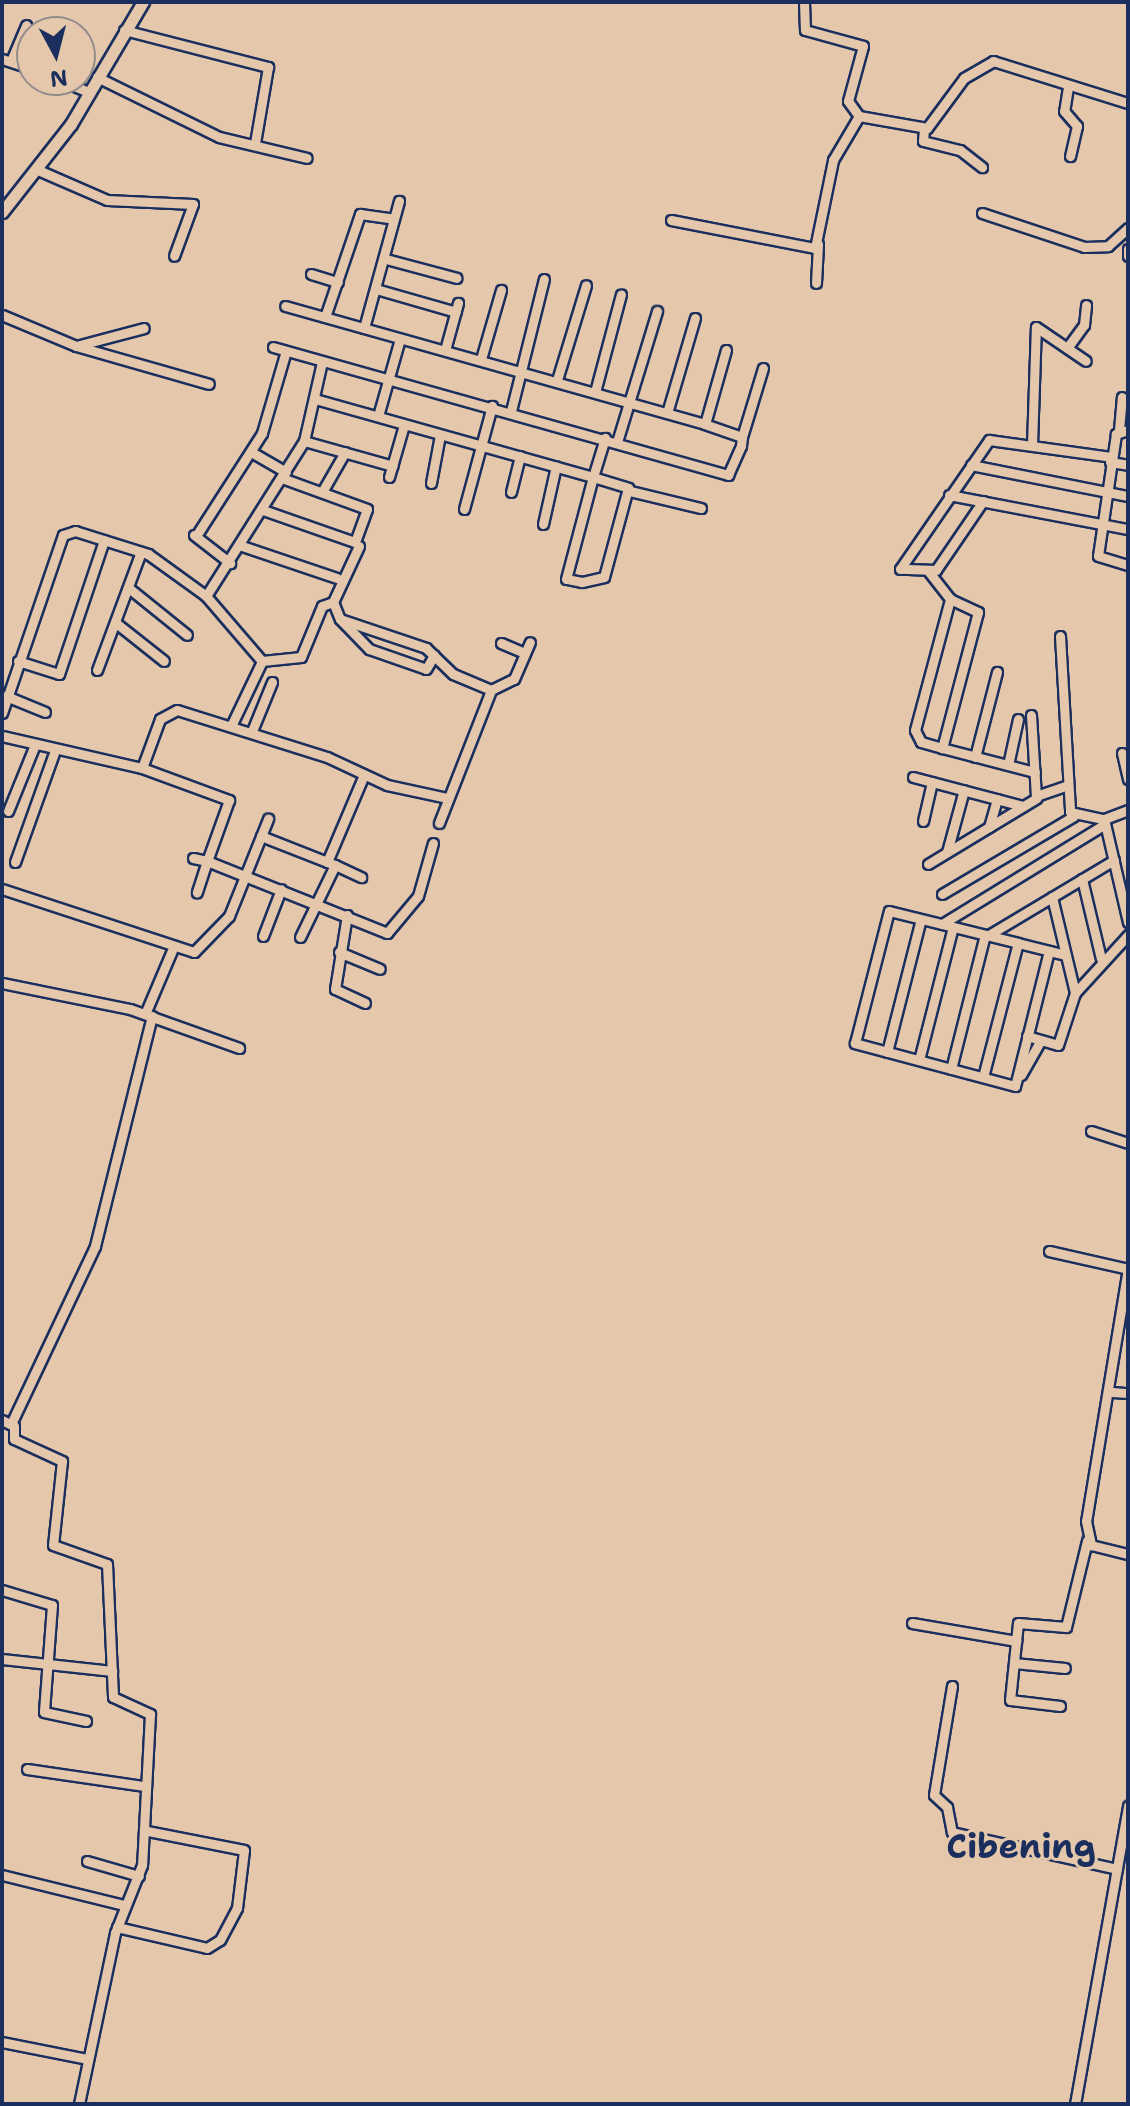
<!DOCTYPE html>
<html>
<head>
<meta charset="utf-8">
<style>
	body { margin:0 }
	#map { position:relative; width:1130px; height:2106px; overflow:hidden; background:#e5c8ac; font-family:"Shantell Sans",sans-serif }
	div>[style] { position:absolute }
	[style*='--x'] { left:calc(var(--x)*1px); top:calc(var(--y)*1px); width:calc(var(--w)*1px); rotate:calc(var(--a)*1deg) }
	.roads { filter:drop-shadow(2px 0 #1b2f5e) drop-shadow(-2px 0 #1b2f5e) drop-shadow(0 2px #1b2f5e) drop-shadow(0 -2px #1b2f5e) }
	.minor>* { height:9px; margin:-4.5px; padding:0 4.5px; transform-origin:4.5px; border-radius:4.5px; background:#e5c8ac }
	.tertiary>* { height:11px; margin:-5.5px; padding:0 5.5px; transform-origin:5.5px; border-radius:5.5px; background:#e5c8ac }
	span { translate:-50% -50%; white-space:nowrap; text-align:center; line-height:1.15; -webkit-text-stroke:6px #e5c8ac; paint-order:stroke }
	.quarter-label { font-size:34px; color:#1b2f5e; font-weight:700 }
	.frame { position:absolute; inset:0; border:4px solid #1b2f5e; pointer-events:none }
	.north { position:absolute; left:16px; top:16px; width:80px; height:80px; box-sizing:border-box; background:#e5c8ac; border:2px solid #948b8d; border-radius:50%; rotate:173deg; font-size:22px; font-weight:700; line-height:32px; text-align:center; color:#1b2f5e }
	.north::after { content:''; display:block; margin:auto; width:28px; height:36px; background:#1b2f5e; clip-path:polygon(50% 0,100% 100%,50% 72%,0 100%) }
</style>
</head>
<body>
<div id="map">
	<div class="roads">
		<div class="minor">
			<i style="--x:804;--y:2;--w:28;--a:88"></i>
			<i style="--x:805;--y:30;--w:60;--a:15.4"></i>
			<i style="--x:863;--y:46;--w:57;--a:105.3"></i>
			<i style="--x:848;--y:101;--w:19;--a:54"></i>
			<i style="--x:859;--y:116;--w:69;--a:10"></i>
			<i style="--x:927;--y:128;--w:62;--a:-53.5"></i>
			<i style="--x:964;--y:78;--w:34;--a:-30"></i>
			<i style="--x:993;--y:61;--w:141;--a:17.3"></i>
			<i style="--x:124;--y:30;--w:149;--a:14.4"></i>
			<i style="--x:268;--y:67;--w:77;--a:99.7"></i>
			<i style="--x:2;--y:59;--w:32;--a:18"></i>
			<i style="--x:11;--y:61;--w:39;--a:-67"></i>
			<i style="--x:97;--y:77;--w:136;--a:26.2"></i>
			<i style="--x:219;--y:137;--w:90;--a:13.4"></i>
			<i style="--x:60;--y:80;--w:30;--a:23"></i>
			<i style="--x:1068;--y:87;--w:24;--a:99"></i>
			<i style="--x:1064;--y:111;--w:20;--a:49"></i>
			<i style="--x:1077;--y:126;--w:31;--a:103"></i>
			<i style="--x:924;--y:129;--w:12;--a:95"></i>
			<i style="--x:923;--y:141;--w:38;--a:14"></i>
			<i style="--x:960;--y:150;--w:28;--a:38"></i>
			<i style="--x:38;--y:170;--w:75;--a:23.5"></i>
			<i style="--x:107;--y:200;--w:86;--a:2.7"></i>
			<i style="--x:193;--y:204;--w:55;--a:110.1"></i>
			<i style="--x:982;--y:213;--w:108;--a:18.4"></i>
			<i style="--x:1084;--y:247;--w:24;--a:-2"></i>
			<i style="--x:1108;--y:246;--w:27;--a:-42"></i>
			<i style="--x:671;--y:220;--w:147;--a:11"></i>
			<i style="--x:815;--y:248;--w:90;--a:-78.4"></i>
			<i style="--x:833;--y:160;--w:51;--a:-59.4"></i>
			<i style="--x:1128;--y:249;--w:7;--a:90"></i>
			<i style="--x:386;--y:259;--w:73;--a:15"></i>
			<i style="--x:311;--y:274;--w:28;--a:17"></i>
			<i style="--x:816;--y:283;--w:39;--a:-87"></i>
			<i style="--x:376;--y:289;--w:83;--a:16"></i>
			<i style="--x:2;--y:315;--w:80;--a:22.7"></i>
			<i style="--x:76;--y:346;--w:138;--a:15.9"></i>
			<i style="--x:325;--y:317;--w:109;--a:-71.2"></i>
			<i style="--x:360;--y:214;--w:34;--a:8"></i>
			<i style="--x:364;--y:328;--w:132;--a:-74.6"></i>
			<i style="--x:1070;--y:344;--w:24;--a:-54"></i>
			<i style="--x:1084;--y:325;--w:20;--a:-84"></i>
			<i style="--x:76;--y:346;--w:70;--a:-14.8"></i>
			<i style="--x:273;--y:347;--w:473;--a:15.7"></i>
			<i style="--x:728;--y:475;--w:32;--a:-66"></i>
			<i style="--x:741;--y:446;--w:9;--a:-84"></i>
			<i style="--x:742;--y:437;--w:39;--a:-161"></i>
			<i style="--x:705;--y:424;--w:436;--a:-164.3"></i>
			<i style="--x:445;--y:350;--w:49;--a:-74.5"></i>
			<i style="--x:481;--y:359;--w:72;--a:-73.8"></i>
			<i style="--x:557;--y:380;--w:99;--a:-73"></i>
			<i style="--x:595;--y:392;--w:101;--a:-75.1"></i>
			<i style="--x:315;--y:399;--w:289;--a:15.7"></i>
			<i style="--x:593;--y:477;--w:37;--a:17"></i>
			<i style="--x:628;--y:488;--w:92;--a:105.1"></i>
			<i style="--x:604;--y:577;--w:23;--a:167"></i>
			<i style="--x:582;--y:582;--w:16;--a:-169"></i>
			<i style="--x:566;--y:579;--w:106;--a:-75.2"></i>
			<i style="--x:593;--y:477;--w:41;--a:-72.9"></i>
			<i style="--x:511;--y:411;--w:136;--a:-76"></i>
			<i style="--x:667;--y:413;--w:99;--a:-73.6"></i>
			<i style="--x:378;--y:416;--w:80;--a:-74.1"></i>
			<i style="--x:705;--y:424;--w:77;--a:-74.2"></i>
			<i style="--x:1119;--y:430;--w:33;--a:-85"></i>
			<i style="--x:1128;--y:430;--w:13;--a:162"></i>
			<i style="--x:1116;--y:434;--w:123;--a:98.4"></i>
			<i style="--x:1098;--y:556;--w:31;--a:17"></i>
			<i style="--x:742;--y:437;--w:72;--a:-73.1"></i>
			<i style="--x:304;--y:441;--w:92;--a:15.7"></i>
			<i style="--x:617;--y:442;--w:137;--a:-73"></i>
			<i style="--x:1032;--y:445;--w:118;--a:-88.1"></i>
			<i style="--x:1036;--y:327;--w:60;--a:34.2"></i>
			<i style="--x:253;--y:453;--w:38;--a:30"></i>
			<i style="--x:1110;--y:462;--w:18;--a:9"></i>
			<i style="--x:971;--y:465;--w:160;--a:11.2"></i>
			<i style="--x:389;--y:477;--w:54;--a:-73.9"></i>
			<i style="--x:431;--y:483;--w:49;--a:-79.4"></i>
			<i style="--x:630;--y:491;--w:73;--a:13.5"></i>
			<i style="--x:322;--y:492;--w:46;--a:-60.1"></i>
			<i style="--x:511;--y:492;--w:37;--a:-76"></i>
			<i style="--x:949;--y:495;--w:182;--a:10.8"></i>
			<i style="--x:983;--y:501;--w:83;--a:124.3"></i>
			<i style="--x:936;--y:570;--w:36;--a:-178"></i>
			<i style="--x:900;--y:569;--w:157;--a:-55.4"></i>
			<i style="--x:989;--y:440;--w:123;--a:7.9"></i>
			<i style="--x:464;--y:509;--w:107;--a:-74.8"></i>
			<i style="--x:263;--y:510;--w:97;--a:19.2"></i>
			<i style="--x:355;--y:542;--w:35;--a:-70"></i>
			<i style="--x:367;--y:509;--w:90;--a:-160"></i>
			<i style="--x:543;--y:524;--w:59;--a:-77.4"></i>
			<i style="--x:194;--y:535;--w:46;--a:37.9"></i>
			<i style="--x:196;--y:536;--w:122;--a:-57.3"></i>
			<i style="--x:262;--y:433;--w:85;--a:-73.7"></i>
			<i style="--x:242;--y:546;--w:100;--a:18.6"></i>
			<i style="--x:359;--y:546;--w:62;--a:114.9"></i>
			<i style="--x:333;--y:602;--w:18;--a:68"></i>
			<i style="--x:340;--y:619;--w:91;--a:18.6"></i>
			<i style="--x:426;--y:648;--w:37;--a:44"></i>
			<i style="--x:453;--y:674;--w:41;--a:22.8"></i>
			<i style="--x:491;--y:690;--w:25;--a:-26"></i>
			<i style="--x:514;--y:679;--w:40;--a:-66.6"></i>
			<i style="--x:929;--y:572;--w:34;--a:52"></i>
			<i style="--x:130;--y:589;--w:73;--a:38.9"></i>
			<i style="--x:206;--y:596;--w:86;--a:49.3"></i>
			<i style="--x:950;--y:599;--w:31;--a:25"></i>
			<i style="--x:978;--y:612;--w:141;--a:104.8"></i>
			<i style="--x:942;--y:748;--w:22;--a:-164"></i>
			<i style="--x:921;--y:742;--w:13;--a:-117"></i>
			<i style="--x:915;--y:730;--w:136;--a:-75"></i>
			<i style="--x:340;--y:619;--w:42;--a:46"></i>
			<i style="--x:369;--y:649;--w:60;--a:19.3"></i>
			<i style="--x:426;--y:669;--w:16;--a:-60"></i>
			<i style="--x:116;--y:623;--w:61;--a:38.4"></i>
			<i style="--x:1060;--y:636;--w:176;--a:86.7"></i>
			<i style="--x:1070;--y:812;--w:35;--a:12"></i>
			<i style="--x:501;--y:643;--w:26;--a:23"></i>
			<i style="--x:18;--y:661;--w:43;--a:17.6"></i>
			<i style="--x:59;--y:674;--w:141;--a:-71.4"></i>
			<i style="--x:97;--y:670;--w:126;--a:-69.6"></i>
			<i style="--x:6;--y:696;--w:42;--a:22.3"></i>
			<i style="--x:2;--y:713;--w:188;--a:-71.1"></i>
			<i style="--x:63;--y:535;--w:13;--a:-18"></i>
			<i style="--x:75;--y:531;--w:77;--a:17.5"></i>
			<i style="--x:148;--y:554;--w:72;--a:35.9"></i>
			<i style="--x:206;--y:596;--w:183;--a:-57.7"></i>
			<i style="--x:304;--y:441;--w:81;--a:-77.2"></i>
			<i style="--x:1031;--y:715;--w:81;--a:86.5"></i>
			<i style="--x:1036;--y:796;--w:34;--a:-19"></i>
			<i style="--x:232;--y:724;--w:70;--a:-64.5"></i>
			<i style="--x:262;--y:661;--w:39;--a:-6"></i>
			<i style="--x:301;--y:657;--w:55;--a:-67.6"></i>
			<i style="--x:322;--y:606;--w:12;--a:-20"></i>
			<i style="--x:252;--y:731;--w:53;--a:-67.8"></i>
			<i style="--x:2;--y:736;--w:144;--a:12.9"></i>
			<i style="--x:142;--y:768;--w:93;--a:20.2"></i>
			<i style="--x:229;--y:800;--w:65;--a:109.8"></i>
			<i style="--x:207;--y:861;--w:194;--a:21.8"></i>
			<i style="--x:387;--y:933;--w:48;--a:-50"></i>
			<i style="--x:418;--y:896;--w:55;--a:-74.2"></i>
			<i style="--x:942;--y:748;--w:96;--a:14.5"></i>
			<i style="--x:1122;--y:753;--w:27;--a:77"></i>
			<i style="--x:975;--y:757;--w:88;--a:-75.5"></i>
			<i style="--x:1008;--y:765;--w:47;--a:-77.7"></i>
			<i style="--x:142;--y:768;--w:52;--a:-69.8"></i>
			<i style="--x:160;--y:719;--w:19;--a:-28"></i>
			<i style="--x:177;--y:710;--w:157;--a:17.4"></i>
			<i style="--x:327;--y:757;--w:66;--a:25"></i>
			<i style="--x:387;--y:785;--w:61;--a:12.2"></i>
			<i style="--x:913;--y:777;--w:114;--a:14.8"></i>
			<i style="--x:1128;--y:810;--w:26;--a:159"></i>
			<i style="--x:1104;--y:819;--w:106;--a:76.9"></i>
			<i style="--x:8;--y:811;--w:69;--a:-67.9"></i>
			<i style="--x:923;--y:821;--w:40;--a:-77"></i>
			<i style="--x:439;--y:823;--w:143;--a:-68.6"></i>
			<i style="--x:989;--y:827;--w:29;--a:-74"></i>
			<i style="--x:261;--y:836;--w:79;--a:21.4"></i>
			<i style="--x:335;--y:865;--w:80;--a:115.9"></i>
			<i style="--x:947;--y:852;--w:64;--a:-74.7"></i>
			<i style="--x:193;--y:858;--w:14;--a:12"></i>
			<i style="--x:207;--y:861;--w:33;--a:108"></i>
			<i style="--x:15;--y:862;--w:116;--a:-70.3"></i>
			<i style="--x:327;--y:862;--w:95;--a:-67"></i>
			<i style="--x:928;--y:864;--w:127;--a:-31.2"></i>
			<i style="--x:335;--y:865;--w:29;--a:25"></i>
			<i style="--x:1082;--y:879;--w:82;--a:76.6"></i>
			<i style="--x:2;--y:889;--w:202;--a:18.2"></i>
			<i style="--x:194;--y:952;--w:50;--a:-45.8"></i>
			<i style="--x:229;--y:916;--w:105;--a:-68.1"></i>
			<i style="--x:942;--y:894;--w:153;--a:-30.6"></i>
			<i style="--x:1052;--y:897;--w:99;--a:76.5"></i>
			<i style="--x:347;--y:915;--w:75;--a:99.2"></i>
			<i style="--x:335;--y:989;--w:33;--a:25"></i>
			<i style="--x:942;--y:924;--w:191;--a:-31.5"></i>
			<i style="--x:263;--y:936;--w:50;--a:-69"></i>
			<i style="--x:987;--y:936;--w:148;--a:-30.9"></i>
			<i style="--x:1049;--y:951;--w:139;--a:104.1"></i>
			<i style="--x:1015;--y:1086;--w:166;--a:-165"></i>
			<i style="--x:855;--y:1043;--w:136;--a:-75.6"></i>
			<i style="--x:889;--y:911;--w:133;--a:13.9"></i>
			<i style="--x:1018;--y:943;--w:32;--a:14"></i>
			<i style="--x:1049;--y:951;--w:17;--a:13"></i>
			<i style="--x:339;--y:952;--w:44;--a:22.5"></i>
			<i style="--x:2;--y:983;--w:131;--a:11.5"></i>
			<i style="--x:130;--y:1009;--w:116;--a:19.7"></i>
			<i style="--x:145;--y:1014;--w:72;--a:-67"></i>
			<i style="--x:1027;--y:1036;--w:32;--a:16"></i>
			<i style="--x:1058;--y:1045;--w:55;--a:-71.9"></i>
			<i style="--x:1075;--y:993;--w:79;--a:-47.6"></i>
			<i style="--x:887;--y:1052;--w:137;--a:-75.7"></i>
			<i style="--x:919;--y:1060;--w:137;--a:-75.7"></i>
			<i style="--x:951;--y:1069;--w:138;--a:-75.8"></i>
			<i style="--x:1021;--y:1075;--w:40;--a:-60.3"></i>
			<i style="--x:983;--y:1077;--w:138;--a:-75.4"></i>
			<i style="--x:1091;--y:1131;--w:39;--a:18"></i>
			<i style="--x:1049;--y:1251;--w:81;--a:12.8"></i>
			<i style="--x:1128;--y:1268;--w:256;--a:99.4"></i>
			<i style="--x:1086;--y:1521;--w:25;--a:78"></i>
			<i style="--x:1091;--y:1545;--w:38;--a:14"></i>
			<i style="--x:1112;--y:1392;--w:16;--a:4"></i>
			<i style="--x:2;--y:1420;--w:13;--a:27"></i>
			<i style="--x:14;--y:1426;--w:13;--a:90"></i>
			<i style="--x:14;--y:1439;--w:53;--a:24.6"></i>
			<i style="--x:62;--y:1461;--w:84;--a:96.1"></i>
			<i style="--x:53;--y:1545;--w:57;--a:19.4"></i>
			<i style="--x:107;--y:1564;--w:133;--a:87.4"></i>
			<i style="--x:113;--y:1697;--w:41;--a:24.7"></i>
			<i style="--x:150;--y:1714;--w:151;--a:93"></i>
			<i style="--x:142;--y:1865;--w:73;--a:111.7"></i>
			<i style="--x:115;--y:1933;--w:175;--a:101.9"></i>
			<i style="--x:11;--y:1424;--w:197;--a:-64.7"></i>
			<i style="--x:95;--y:1246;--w:237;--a:-76.1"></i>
			<i style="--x:2;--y:1590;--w:52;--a:16.7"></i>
			<i style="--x:52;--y:1605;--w:107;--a:94.3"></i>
			<i style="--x:44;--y:1712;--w:43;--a:12.1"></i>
			<i style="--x:912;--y:1623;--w:106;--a:9.8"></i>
			<i style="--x:2;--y:1659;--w:111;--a:6.2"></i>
			<i style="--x:1014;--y:1663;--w:51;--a:5.6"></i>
			<i style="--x:952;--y:1686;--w:110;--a:99.4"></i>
			<i style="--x:934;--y:1795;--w:18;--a:43"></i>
			<i style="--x:947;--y:1807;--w:25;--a:79"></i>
			<i style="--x:952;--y:1832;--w:169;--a:12.6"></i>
			<i style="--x:1060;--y:1706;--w:50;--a:-173.2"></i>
			<i style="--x:1010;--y:1700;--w:77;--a:-84.1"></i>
			<i style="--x:1018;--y:1623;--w:48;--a:4.8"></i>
			<i style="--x:1066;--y:1627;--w:89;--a:-76.3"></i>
			<i style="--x:27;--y:1769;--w:117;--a:8.3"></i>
			<i style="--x:87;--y:1861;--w:54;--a:16.1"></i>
			<i style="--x:2;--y:1875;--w:126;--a:13.8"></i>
			<i style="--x:117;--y:1927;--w:92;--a:13.1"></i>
			<i style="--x:207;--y:1948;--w:15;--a:-32"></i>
			<i style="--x:220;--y:1940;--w:36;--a:-62"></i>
			<i style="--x:237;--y:1908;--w:58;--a:-83.1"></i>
			<i style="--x:244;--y:1850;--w:99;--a:-168.9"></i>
			<i style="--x:2;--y:2042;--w:87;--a:11.3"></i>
			<i style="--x:1075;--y:2104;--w:303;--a:-79.9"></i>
		</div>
		<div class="tertiary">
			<i style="--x:2;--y:212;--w:112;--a:-51.9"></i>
			<i style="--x:71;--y:124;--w:142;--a:-59.5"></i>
		</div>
	</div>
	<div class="quarter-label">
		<span style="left:1021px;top:1847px">Cibening</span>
	</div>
	<div class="frame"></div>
	<div class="north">N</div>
</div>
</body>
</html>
